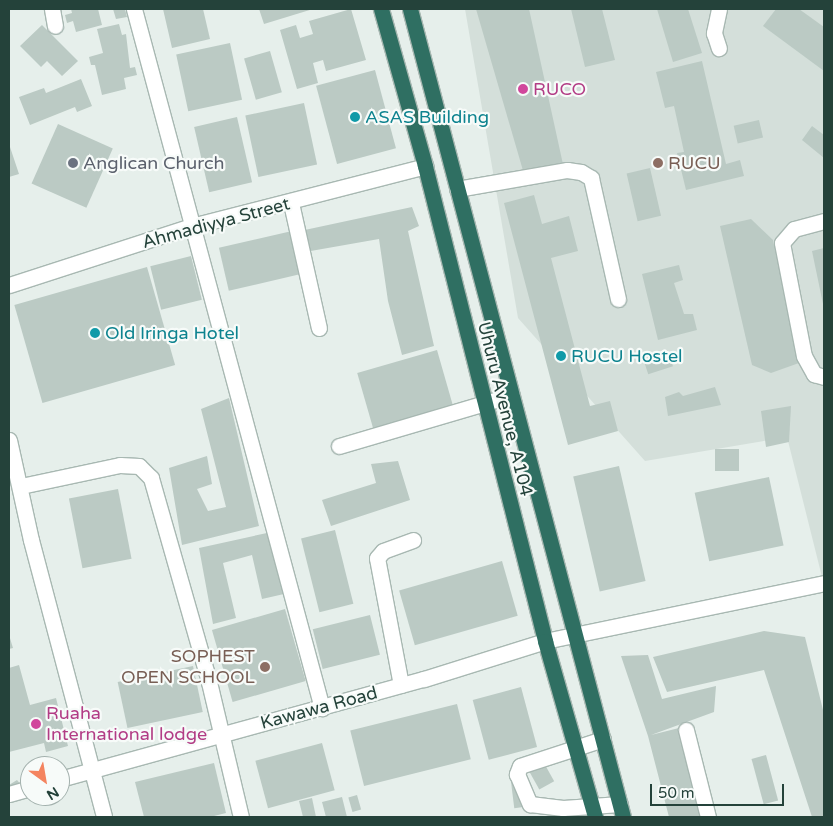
<!DOCTYPE html>
<html>
<head>
<meta charset="utf-8">
<style>
	body { margin:0 }
	#map { position:relative; width:833px; height:826px; overflow:hidden; background:#e6efeb; font-family:"Varela Round",sans-serif }
	div>[style] { position:absolute }
	[style*='--x'] { left:calc(var(--x)*1px); top:calc(var(--y)*1px); width:calc(var(--w)*1px); rotate:calc(var(--a)*1deg) }
	.built>* { inset:0; background:#d4dfda }
	.building>* { inset:0; background:#bbcac4; transform-origin:0 0 }
	.roads { filter:drop-shadow(1px 0 #a8b8b2) drop-shadow(-1px 0 #a8b8b2) drop-shadow(0 1px #a8b8b2) drop-shadow(0 -1px #a8b8b2) }
	.minor>* { height:15px; margin:-7.5px; padding:0 7.5px; transform-origin:7.5px; border-radius:7.5px; background:#fff }
	.highway>* { height:15px; margin:-7.5px; padding:0 7.5px; transform-origin:7.5px; border-radius:7.5px; background:#2f6f62 }
	.dots>* { width:14px; height:14px; translate:-50% -50%; box-sizing:border-box; border:2px solid #f7fbf9; border-radius:50% }
	span { translate:-50% -50%; white-space:nowrap; text-align:center; line-height:1.15; -webkit-text-stroke:4.5px #f7fbf9; paint-order:stroke }
	.hotel-label { font-size:18px; color:#b23c85 }
	.left { translate:0 -50%; text-align:left }
	.culture-label { font-size:18px; color:#0d838f }
	.worship-label { font-size:18px; color:#5b616d }
	.education-label { font-size:18px; color:#785e54 }
	.right { translate:-100% -50%; text-align:right }
	.street-label { font-size:18px; color:#24423a }
	.frame { position:absolute; inset:0; border:10px solid #24423a; pointer-events:none }
	.north { position:absolute; left:20px; top:756px; width:50px; height:50px; box-sizing:border-box; background:#f7fbf9; border:1px solid #a3b1ad; border-radius:50%; rotate:148deg; font-size:14px; font-weight:700; line-height:20px; text-align:center; color:#24423a }
	.north::after { content:''; display:block; margin:auto; width:18px; height:22px; background:#f4845f; clip-path:polygon(50% 0,100% 100%,50% 72%,0 100%) }
	.scale { position:absolute; left:650px; top:784px; width:134px; height:22px; box-sizing:border-box; border:2px solid #24423a; border-top:0; padding-left:6px; font-size:15px; line-height:18px; white-space:nowrap; color:#24423a; -webkit-text-stroke:4px #f7fbf9; paint-order:stroke }
</style>
</head>
<body>
<div id="map">
	<div class="built">
		<i style="clip-path:polygon(465px 9px,824px 9px,824px 585px,787px 437px,645px 461px,518px 318px)"></i>
	</div>
	<div class="building">
		<i style="clip-path:polygon(71px 9px,98px 9px,102px 25px,76px 32px,73px 21px,67px 23px,65px 15px,72px 13px)"></i>
		<i style="clip-path:polygon(113px 9px,125px 9px,127px 17px,116px 19px)"></i>
		<i style="clip-path:polygon(163px 9px,203px 9px,210px 39px,172px 48px)"></i>
		<i style="clip-path:polygon(259px 9px,313px 9px,264px 24px)"></i>
		<i style="clip-path:polygon(351px 9px,366px 60px,326px 71px,323px 60px,313px 63px,318px 83px,297px 89px,280px 30px,296px 25px,300px 38px,313px 34px,309px 21px)"></i>
		<i style="clip-path:polygon(476px 9px,529px 9px,564px 169px,524px 174px)"></i>
		<i style="clip-path:polygon(571px 9px,602px 9px,615px 60px,585px 67px)"></i>
		<i style="clip-path:polygon(657px 9px,688px 9px,702px 53px,673px 62px)"></i>
		<i style="clip-path:polygon(776px 9px,799px 9px,824px 27px,824px 71px,763px 26px)"></i>
		<i style="clip-path:polygon(119px 24px,122px 35px,126px 34px,130px 68px,135px 67px,137px 75px,124px 78px,126px 89px,102px 95px,95px 65px,91px 65px,89px 57px,103px 53px,97px 29px)"></i>
		<i style="clip-path:polygon(42px 25px,78px 61px,62px 76px,47px 61px,41px 67px,20px 46px)"></i>
		<i style="left:230px;top:43px;width:58px;height:55px;rotate:78deg"></i>
		<i style="left:270px;top:51px;width:43px;height:27px;rotate:74deg"></i>
		<i style="clip-path:polygon(702px 61px,726px 164px,740px 160px,744px 176px,686px 190px,677px 153px,684px 152px,674px 106px,665px 108px,656px 72px)"></i>
		<i style="left:375px;top:70px;width:81px;height:61px;rotate:75deg"></i>
		<i style="clip-path:polygon(81px 79px,92px 106px,77px 112px,75px 107px,30px 125px,19px 97px,44px 88px,46px 93px)"></i>
		<i style="left:304px;top:103px;width:63px;height:60px;rotate:78deg"></i>
		<i style="left:237px;top:117px;width:67px;height:44px;rotate:77deg"></i>
		<i style="left:759px;top:120px;width:18px;height:26px;rotate:77deg"></i>
		<i style="left:58px;top:124px;width:60px;height:65px;rotate:24deg"></i>
		<i style="clip-path:polygon(812px 126px,824px 135px,824px 158px,802px 140px)"></i>
		<i style="clip-path:polygon(9px 144px,19px 174px,9px 177px)"></i>
		<i style="left:650px;top:168px;width:49px;height:24px;rotate:77deg"></i>
		<i style="clip-path:polygon(534px 195px,542px 224px,569px 216px,578px 251px,551px 258px,590px 406px,610px 401px,618px 431px,568px 445px,504px 203px)"></i>
		<i style="clip-path:polygon(412px 207px,419px 226px,408px 231px,434px 346px,402px 355px,388px 301px,379px 239px,305px 252px,300px 231px)"></i>
		<i style="clip-path:polygon(751px 219px,773px 240px,799px 363px,771px 373px,752px 365px,720px 226px)"></i>
		<i style="left:292px;top:231px;width:44px;height:75px;rotate:77deg"></i>
		<i style="clip-path:polygon(824px 248px,824px 304px,823px 304px,812px 251px)"></i>
		<i style="left:191px;top:256px;width:45px;height:42px;rotate:76deg"></i>
		<i style="clip-path:polygon(679px 265px,683px 280px,674px 283px,684px 314px,693px 314px,697px 330px,658px 340px,642px 274px)"></i>
		<i style="left:147px;top:267px;width:102px;height:138px;rotate:74deg"></i>
		<i style="left:437px;top:350px;width:59px;height:83px;rotate:74deg"></i>
		<i style="left:668px;top:351px;width:16px;height:26px;rotate:72deg"></i>
		<i style="clip-path:polygon(715px 387px,721px 405px,668px 416px,665px 397px,679px 392px,683px 396px)"></i>
		<i style="clip-path:polygon(229px 398px,259px 526px,182px 545px,169px 468px,207px 456px,212px 484px,197px 489px,208px 511px,226px 507px,201px 409px)"></i>
		<i style="clip-path:polygon(791px 406px,789px 442px,766px 447px,761px 411px)"></i>
		<i style="left:715px;top:449px;width:24px;height:22px"></i>
		<i style="clip-path:polygon(398px 461px,410px 500px,331px 526px,322px 500px,376px 483px,371px 464px)"></i>
		<i style="left:619px;top:466px;width:118px;height:47px;rotate:77deg"></i>
		<i style="left:769px;top:477px;width:70px;height:76px;rotate:78deg"></i>
		<i style="left:118px;top:489px;width:71px;height:50px;rotate:79deg"></i>
		<i style="left:335px;top:530px;width:76px;height:35px;rotate:76deg"></i>
		<i style="clip-path:polygon(267px 533px,284px 594px,262px 599px,252px 555px,223px 563px,236px 618px,213px 624px,199px 548px)"></i>
		<i style="left:502px;top:561px;width:57px;height:107px;rotate:74deg"></i>
		<i style="left:285px;top:609px;width:75px;height:76px;rotate:74deg"></i>
		<i style="left:370px;top:615px;width:41px;height:59px;rotate:76deg"></i>
		<i style="clip-path:polygon(764px 631px,805px 637px,824px 714px,824px 817px,812px 817px,764px 670px,667px 692px,653px 657px)"></i>
		<i style="clip-path:polygon(9px 635px,13px 648px,9px 649px)"></i>
		<i style="clip-path:polygon(648px 655px,662px 699px,716px 686px,714px 712px,651px 735px,679px 728px,703px 817px,669px 817px,648px 736px,621px 656px)"></i>
		<i style="clip-path:polygon(19px 665px,30px 705px,56px 698px,68px 746px,46px 752px,44px 743px,9px 752px,9px 668px)"></i>
		<i style="left:193px;top:666px;width:47px;height:77px;rotate:78deg"></i>
		<i style="left:521px;top:687px;width:62px;height:50px;rotate:75deg"></i>
		<i style="left:457px;top:704px;width:57px;height:110px;rotate:76deg"></i>
		<i style="left:322px;top:743px;width:49px;height:69px;rotate:75deg"></i>
		<i style="left:766px;top:755px;width:47px;height:15px;rotate:75deg"></i>
		<i style="clip-path:polygon(214px 763px,226px 813px,210px 817px,144px 817px,135px 782px)"></i>
		<i style="left:544px;top:763px;width:21px;height:17px;rotate:61deg"></i>
		<i style="clip-path:polygon(17px 780px,22px 786px,9px 791px,9px 785px)"></i>
		<i style="left:522px;top:781px;width:26px;height:11px;rotate:83deg"></i>
		<i style="left:357px;top:795px;width:15px;height:9px;rotate:74deg"></i>
		<i style="clip-path:polygon(342px 797px,347px 817px,326px 817px,322px 802px)"></i>
		<i style="clip-path:polygon(312px 798px,316px 817px,303px 817px,299px 801px)"></i>
	</div>
	<div class="roads">
		<div class="minor">
			<i style="--x:52;--y:9;--w:17;--a:80"></i>
			<i style="--x:134;--y:9;--w:724;--a:74.95"></i>
			<i style="--x:719;--y:9;--w:25;--a:102"></i>
			<i style="--x:714;--y:33;--w:16;--a:72"></i>
			<i style="--x:457;--y:189;--w:112;--a:-9.8"></i>
			<i style="--x:567;--y:170;--w:14;--a:8"></i>
			<i style="--x:581;--y:172;--w:12;--a:31"></i>
			<i style="--x:591;--y:178;--w:124;--a:77.4"></i>
			<i style="--x:291;--y:203;--w:128;--a:77.4"></i>
			<i style="--x:824;--y:221;--w:31;--a:165"></i>
			<i style="--x:794;--y:229;--w:18;--a:131"></i>
			<i style="--x:782;--y:243;--w:115;--a:79"></i>
			<i style="--x:804;--y:356;--w:21;--a:61"></i>
			<i style="--x:814;--y:374;--w:10;--a:17"></i>
			<i style="--x:9;--y:285;--w:192;--a:-17.9"></i>
			<i style="--x:192;--y:226;--w:241;--a:-14.4"></i>
			<i style="--x:9;--y:440;--w:102;--a:77.6"></i>
			<i style="--x:31;--y:540;--w:286;--a:75.2"></i>
			<i style="--x:339;--y:446;--w:180;--a:-16.4"></i>
			<i style="--x:21;--y:486;--w:101;--a:-12"></i>
			<i style="--x:120;--y:465;--w:19;--a:3"></i>
			<i style="--x:139;--y:466;--w:17;--a:45"></i>
			<i style="--x:151;--y:478;--w:212;--a:74.1"></i>
			<i style="--x:209;--y:682;--w:139;--a:76.7"></i>
			<i style="--x:401;--y:685;--w:129;--a:-100.7"></i>
			<i style="--x:377;--y:558;--w:9;--a:-49"></i>
			<i style="--x:383;--y:551;--w:32;--a:-20"></i>
			<i style="--x:686;--y:730;--w:90;--a:75.8"></i>
			<i style="--x:603;--y:739;--w:87;--a:162"></i>
			<i style="--x:520;--y:766;--w:9;--a:111"></i>
			<i style="--x:517;--y:774;--w:33;--a:67"></i>
			<i style="--x:530;--y:804;--w:33;--a:7"></i>
			<i style="--x:563;--y:808;--w:57;--a:-4"></i>
			<i style="--x:60;--y:779;--w:377;--a:-15.4"></i>
			<i style="--x:424;--y:679;--w:127;--a:-17.4"></i>
			<i style="--x:545;--y:641;--w:285;--a:-11.7"></i>
			<i style="--x:9;--y:794;--w:22;--a:-16"></i>
		</div>
		<div class="highway">
			<i style="--x:381;--y:9;--w:163;--a:74.3"></i>
			<i style="--x:425;--y:166;--w:490;--a:75.8"></i>
			<i style="--x:545;--y:641;--w:183;--a:74.1"></i>
			<i style="--x:410;--y:9;--w:836;--a:75.23"></i>
		</div>
	</div>
	<div class="dots">
		<i style="left:523px;top:89px;background:#d1479c"></i>
		<i style="left:355px;top:117px;background:#0f9aa8"></i>
		<i style="left:73px;top:163px;background:#6b7280"></i>
		<i style="left:658px;top:163px;background:#8d6e63"></i>
		<i style="left:95px;top:333px;background:#0f9aa8"></i>
		<i style="left:561px;top:356px;background:#0f9aa8"></i>
		<i style="left:265px;top:667px;background:#8d6e63"></i>
		<i style="left:36px;top:724px;background:#d1479c"></i>
	</div>
	<div class="hotel-label">
		<span class="left" style="left:533px;top:89px">RUCO</span>
		<span class="left" style="left:46px;top:724px">Ruaha<br>International lodge</span>
	</div>
	<div class="culture-label">
		<span class="left" style="left:365px;top:117px">ASAS Building</span>
		<span class="left" style="left:105px;top:333px">Old Iringa Hotel</span>
		<span class="left" style="left:571px;top:356px">RUCU Hostel</span>
	</div>
	<div class="worship-label">
		<span class="left" style="left:83px;top:163px">Anglican Church</span>
	</div>
	<div class="education-label">
		<span class="left" style="left:668px;top:163px">RUCU</span>
		<span class="right" style="left:255px;top:667px">SOPHEST<br>OPEN SCHOOL</span>
	</div>
	<div class="street-label">
		<span style="left:216px;top:223px;rotate:-15deg">Ahmadiyya Street</span>
		<span style="left:505px;top:409px;rotate:76deg">Uhuru Avenue, A104</span>
		<span style="left:319px;top:708px;rotate:-15deg">Kawawa Road</span>
	</div>
	<div class="frame"></div>
	<div class="north">N</div>
	<div class="scale">50 m</div>
</div>
</body>
</html>
